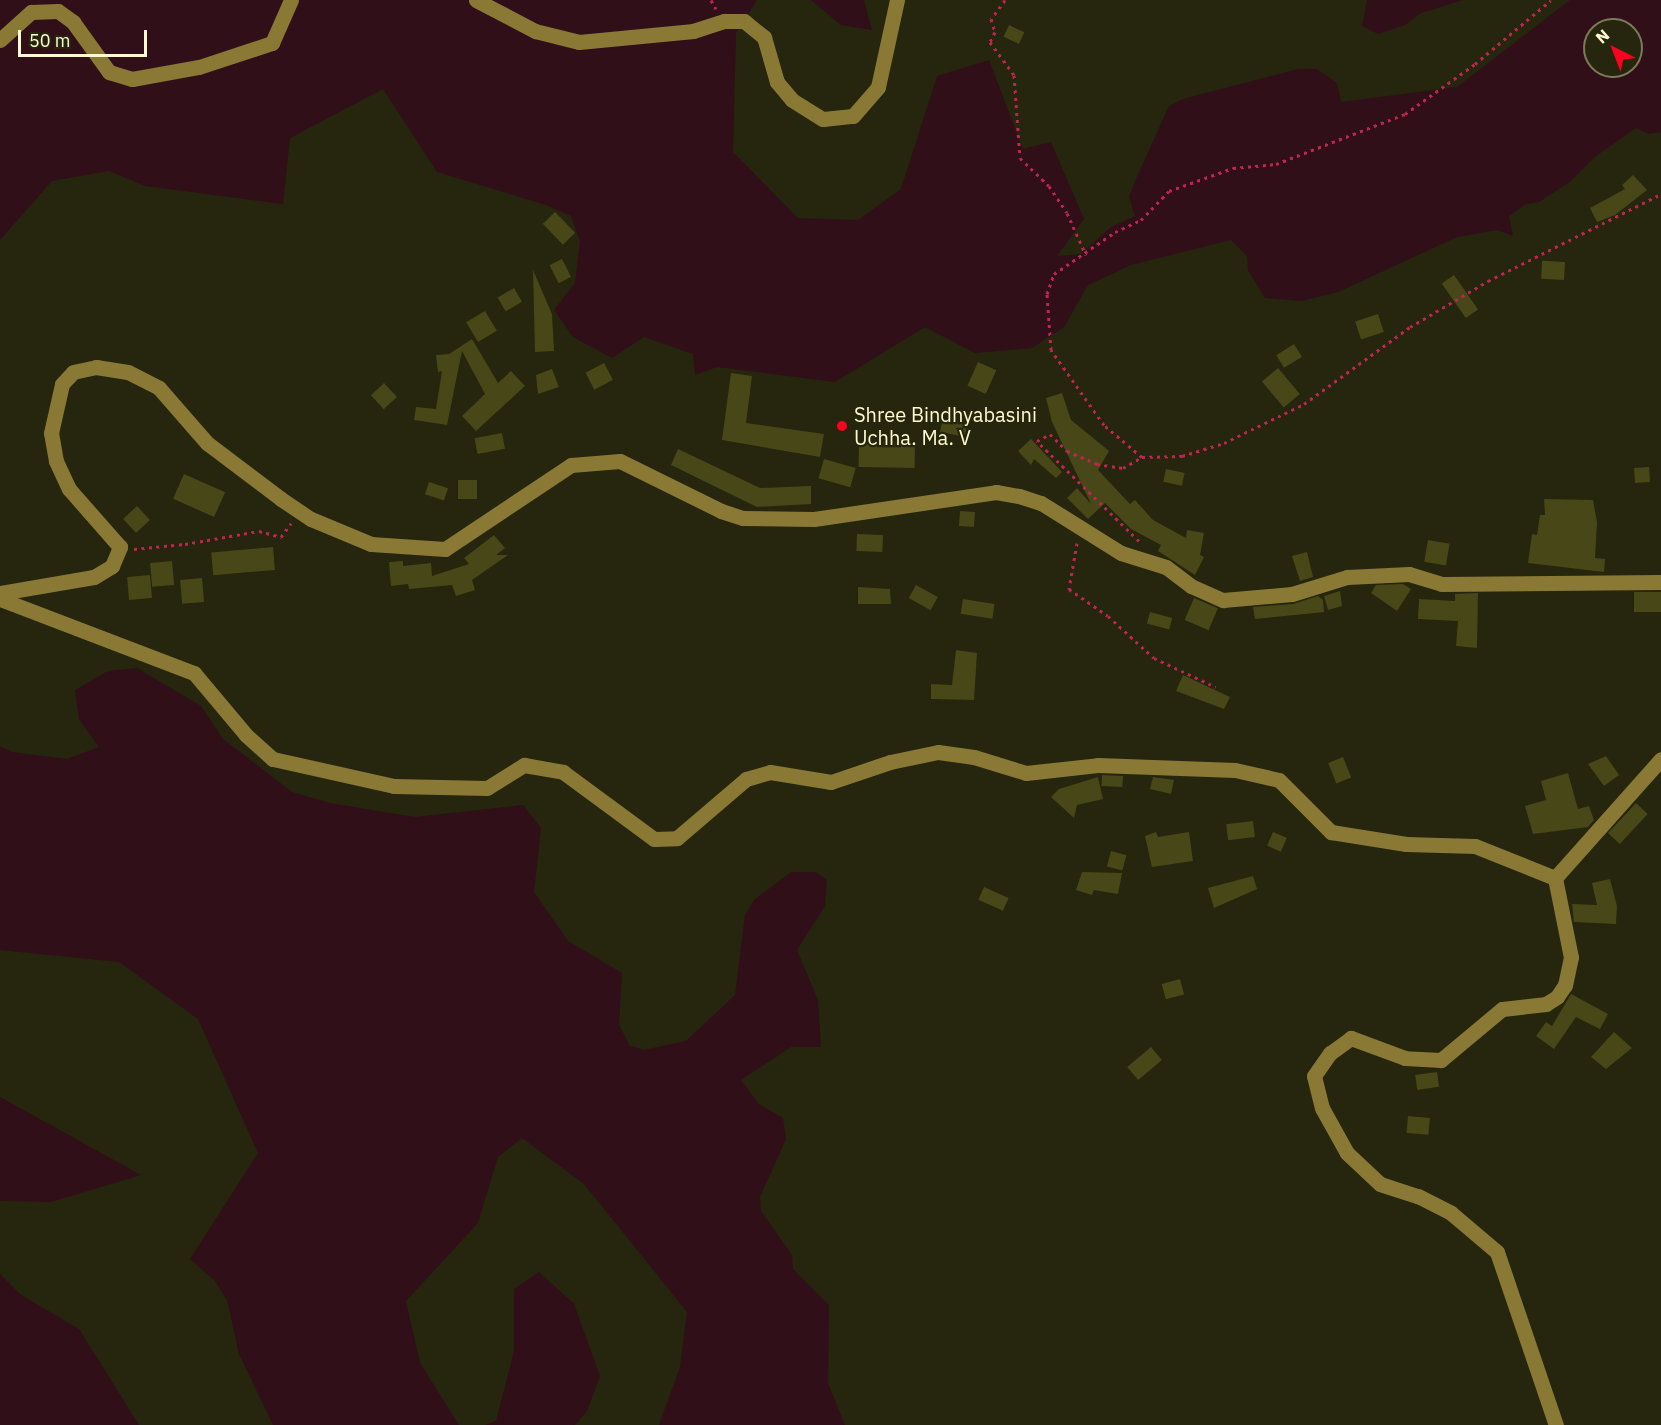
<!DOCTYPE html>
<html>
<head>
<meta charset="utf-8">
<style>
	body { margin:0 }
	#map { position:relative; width:1661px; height:1425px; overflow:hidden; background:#26250d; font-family:"IBM Plex Sans",sans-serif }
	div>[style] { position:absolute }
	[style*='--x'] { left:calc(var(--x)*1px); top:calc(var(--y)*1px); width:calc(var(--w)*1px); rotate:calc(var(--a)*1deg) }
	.green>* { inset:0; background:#300f18 }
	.building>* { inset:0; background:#484717; transform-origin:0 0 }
	.path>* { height:3px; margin-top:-1.5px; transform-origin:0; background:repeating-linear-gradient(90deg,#c02450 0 3px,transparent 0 7.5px) }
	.minor>* { height:15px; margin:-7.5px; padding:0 7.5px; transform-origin:7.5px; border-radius:7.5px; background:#897934 }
	.dots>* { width:16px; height:16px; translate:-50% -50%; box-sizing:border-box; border:3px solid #26250d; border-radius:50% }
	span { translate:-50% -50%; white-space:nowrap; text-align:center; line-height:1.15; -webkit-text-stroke:4.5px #26250d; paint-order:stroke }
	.poi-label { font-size:20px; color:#fffad1 }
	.left { translate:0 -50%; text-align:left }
	.north { position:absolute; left:1583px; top:18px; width:60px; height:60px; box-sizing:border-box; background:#26250d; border:2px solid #7d7a5b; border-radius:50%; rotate:318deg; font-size:16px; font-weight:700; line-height:24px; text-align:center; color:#fffad1 }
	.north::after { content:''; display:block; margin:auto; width:21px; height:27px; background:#fc001f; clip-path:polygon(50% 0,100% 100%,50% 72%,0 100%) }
	.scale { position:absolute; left:18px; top:30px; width:129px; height:27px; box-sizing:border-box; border:3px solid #fffad1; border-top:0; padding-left:8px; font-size:18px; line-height:21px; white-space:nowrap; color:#fffad1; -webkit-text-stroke:4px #26250d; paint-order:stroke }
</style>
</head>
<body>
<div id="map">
	<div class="green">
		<i style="clip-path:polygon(evenodd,0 0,757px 0,736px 33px,733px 152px,798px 218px,858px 220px,901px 189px,937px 76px,989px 60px,1023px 149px,1051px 142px,1084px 219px,1057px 256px,1081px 254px,1111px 227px,1135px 216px,1129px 197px,1136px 179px,1169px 106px,1183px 99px,1298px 69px,1317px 69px,1337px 83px,1341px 102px,1457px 87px,1570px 0,1661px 0,1661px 132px,1648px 134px,1636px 128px,1596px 156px,1571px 181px,1539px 202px,1526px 204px,1509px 216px,1513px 236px,1497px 230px,1457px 237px,1338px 292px,1302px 301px,1265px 298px,1248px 270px,1247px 256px,1231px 240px,1131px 265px,1088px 285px,1064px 327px,1032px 348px,975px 353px,925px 327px,835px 382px,717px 367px,695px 375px,693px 354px,644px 337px,612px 358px,573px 337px,554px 310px,575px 283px,580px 241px,571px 216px,546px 205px,437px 172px,383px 89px,290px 138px,283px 204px,145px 186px,109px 171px,52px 181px,0 240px,0 0,1595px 30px,1631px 30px,1631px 66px,1595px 66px,1595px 30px)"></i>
		<i style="clip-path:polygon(811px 0,864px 0,872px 30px,841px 25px)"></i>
		<i style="clip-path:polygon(1367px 0,1463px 0,1421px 13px,1405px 25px,1378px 34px,1362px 26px)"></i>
		<i style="clip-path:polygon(137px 668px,201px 706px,223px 739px,292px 792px,330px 803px,415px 817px,523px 805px,541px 828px,534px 892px,568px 941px,622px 973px,619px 1025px,630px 1046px,644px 1050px,686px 1041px,735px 995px,745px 915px,754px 900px,791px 872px,816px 872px,827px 880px,825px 906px,797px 950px,818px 1000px,821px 1047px,791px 1047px,741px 1080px,759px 1104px,783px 1118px,786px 1139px,760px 1197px,761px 1211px,792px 1255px,793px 1269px,829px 1305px,828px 1383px,845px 1425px,659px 1425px,680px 1367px,687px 1312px,584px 1184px,522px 1138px,498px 1157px,478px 1223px,406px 1301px,420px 1363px,459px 1425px,273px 1425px,239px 1354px,227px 1300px,215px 1281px,190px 1259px,258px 1153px,198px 1019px,119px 962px,0 950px,0 746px,12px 752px,67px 759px,99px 747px,79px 719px,75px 690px,108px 671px)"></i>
		<i style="clip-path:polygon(0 1097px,141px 1175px,51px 1202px,0 1201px)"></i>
		<i style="clip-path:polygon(539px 1272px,574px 1304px,600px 1376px,587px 1411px,575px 1425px,485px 1425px,496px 1421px,514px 1351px,514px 1289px)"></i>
		<i style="clip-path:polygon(0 1274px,21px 1295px,79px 1329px,139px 1425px,0 1425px)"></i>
	</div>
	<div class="building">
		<i style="left:1009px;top:25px;width:17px;height:13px;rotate:25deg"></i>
		<i style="clip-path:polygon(1633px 175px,1647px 190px,1615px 215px,1597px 222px,1590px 208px,1625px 189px,1622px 185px)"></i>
		<i style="left:555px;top:212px;width:29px;height:17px;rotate:46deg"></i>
		<i style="left:562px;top:259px;width:20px;height:14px;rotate:63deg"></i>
		<i style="left:1565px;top:262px;width:18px;height:23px;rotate:93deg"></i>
		<i style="clip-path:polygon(533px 270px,552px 314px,554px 351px,535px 352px)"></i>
		<i style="left:1454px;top:275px;width:42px;height:15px;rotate:55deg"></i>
		<i style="left:514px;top:288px;width:16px;height:19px;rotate:60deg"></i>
		<i style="left:485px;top:311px;width:23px;height:22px;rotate:59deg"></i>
		<i style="left:1378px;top:314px;width:19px;height:24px;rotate:72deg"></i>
		<i style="clip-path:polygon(472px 339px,498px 383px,511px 371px,525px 386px,476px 431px,462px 416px,485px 394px,462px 351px,447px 425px,414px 420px,416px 407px,436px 409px,442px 371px,438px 372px,436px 355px,449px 354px)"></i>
		<i style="left:1294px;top:344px;width:15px;height:21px;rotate:58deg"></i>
		<i style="left:978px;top:362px;width:20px;height:26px;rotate:24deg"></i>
		<i style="left:604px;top:363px;width:19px;height:21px;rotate:62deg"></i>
		<i style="left:1278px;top:368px;width:34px;height:21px;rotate:50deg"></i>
		<i style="clip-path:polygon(552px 369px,559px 387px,538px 394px,536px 375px)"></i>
		<i style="clip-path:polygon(731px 373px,752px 376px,746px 423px,824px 434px,820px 457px,722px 440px)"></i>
		<i style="left:384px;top:383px;width:19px;height:18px;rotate:47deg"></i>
		<i style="clip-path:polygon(1062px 393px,1071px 420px,1109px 451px,1098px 470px,1130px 504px,1135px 500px,1153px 520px,1186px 538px,1187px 530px,1204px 533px,1200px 555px,1204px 557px,1195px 575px,1158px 551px,1161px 545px,1131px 529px,1105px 503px,1088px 519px,1067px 498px,1077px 488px,1091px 504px,1052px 422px,1046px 398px)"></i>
		<i style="left:943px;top:418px;width:25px;height:14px;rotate:12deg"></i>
		<i style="left:502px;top:433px;width:16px;height:28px;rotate:79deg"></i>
		<i style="clip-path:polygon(1031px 439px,1062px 472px,1056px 478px,1034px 459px,1031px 465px,1018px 451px)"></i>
		<i style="left:859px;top:441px;width:56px;height:26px;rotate:1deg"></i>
		<i style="clip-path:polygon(678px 449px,760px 488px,811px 486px,811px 504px,757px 507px,671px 465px)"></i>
		<i style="left:824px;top:459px;width:33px;height:20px;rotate:16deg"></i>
		<i style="left:1649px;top:467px;width:15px;height:15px;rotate:86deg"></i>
		<i style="left:1166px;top:469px;width:19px;height:13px;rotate:12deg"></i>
		<i style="left:184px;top:474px;width:45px;height:27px;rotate:24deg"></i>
		<i style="left:458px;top:480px;width:19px;height:19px"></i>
		<i style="left:429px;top:482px;width:20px;height:13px;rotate:18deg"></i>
		<i style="clip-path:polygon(1544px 499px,1593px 500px,1597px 522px,1595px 558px,1605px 559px,1604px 572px,1528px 563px,1532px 534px,1537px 535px,1540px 515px,1545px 515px)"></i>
		<i style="left:137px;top:506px;width:19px;height:19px;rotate:47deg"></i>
		<i style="left:960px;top:511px;width:15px;height:15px;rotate:4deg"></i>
		<i style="left:857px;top:534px;width:26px;height:17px;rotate:2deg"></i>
		<i style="clip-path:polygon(494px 535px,505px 548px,496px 555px,508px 555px,472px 580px,475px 590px,456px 596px,452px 585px,409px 589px,408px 584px,391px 586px,389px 562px,403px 561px,403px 566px,431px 563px,432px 576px,469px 564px,464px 558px)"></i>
		<i style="left:1428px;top:540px;width:22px;height:22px;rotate:10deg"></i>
		<i style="left:273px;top:547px;width:23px;height:62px;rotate:85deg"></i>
		<i style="clip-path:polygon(1307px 552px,1313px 577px,1300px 581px,1292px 556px)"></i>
		<i style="left:172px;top:561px;width:24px;height:22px;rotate:85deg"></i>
		<i style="left:150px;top:575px;width:23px;height:23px;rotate:85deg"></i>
		<i style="left:202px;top:578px;width:24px;height:22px;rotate:85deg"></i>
		<i style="clip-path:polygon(1403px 584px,1411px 589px,1397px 611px,1371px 593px,1376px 585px)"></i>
		<i style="left:916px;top:585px;width:25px;height:15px;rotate:29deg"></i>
		<i style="clip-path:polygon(858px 587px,890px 589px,891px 604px,858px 604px)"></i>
		<i style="clip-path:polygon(1340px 591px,1342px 606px,1328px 610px,1324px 596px)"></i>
		<i style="left:1634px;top:592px;width:27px;height:20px"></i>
		<i style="clip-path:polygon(1478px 593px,1477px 648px,1456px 646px,1458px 621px,1418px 619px,1419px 599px,1455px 601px,1455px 594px)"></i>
		<i style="clip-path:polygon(1318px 596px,1323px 600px,1324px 612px,1255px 619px,1253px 607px,1293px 604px)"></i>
		<i style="left:1194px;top:598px;width:26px;height:24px;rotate:23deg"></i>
		<i style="left:963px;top:599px;width:32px;height:15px;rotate:9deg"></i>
		<i style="left:1150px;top:612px;width:23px;height:12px;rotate:15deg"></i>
		<i style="clip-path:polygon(956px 650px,977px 653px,974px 700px,931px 699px,931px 684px,952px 685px)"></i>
		<i style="clip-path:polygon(1183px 675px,1230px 697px,1224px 709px,1176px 691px)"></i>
		<i style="clip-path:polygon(1606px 756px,1619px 775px,1604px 786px,1588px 764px)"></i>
		<i style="left:1343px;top:757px;width:22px;height:16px;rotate:68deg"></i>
		<i style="clip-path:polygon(1568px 773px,1578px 809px,1589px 806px,1594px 820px,1588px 827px,1533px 834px,1525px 806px,1546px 800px,1541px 781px)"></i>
		<i style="left:1102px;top:775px;width:21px;height:11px;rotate:3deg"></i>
		<i style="clip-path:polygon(1098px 777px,1103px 799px,1077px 805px,1074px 818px,1051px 797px,1059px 789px)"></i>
		<i style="clip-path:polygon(1153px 777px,1174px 780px,1171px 794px,1150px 789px)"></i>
		<i style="left:1636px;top:803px;width:16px;height:41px;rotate:43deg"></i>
		<i style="left:1253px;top:821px;width:16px;height:27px;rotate:83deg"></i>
		<i style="clip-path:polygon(1156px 832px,1158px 837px,1189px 832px,1193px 861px,1152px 867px,1145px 836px)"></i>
		<i style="left:1273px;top:832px;width:15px;height:15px;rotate:23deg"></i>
		<i style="left:1111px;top:851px;width:16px;height:16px;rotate:15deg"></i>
		<i style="clip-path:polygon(1082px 872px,1122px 873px,1118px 894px,1094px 890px,1092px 895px,1076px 890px)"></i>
		<i style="clip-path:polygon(1253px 876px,1257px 889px,1214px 908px,1208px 888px)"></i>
		<i style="clip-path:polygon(1610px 879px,1617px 906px,1616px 924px,1574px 922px,1572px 904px,1597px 905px,1592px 883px)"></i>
		<i style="left:984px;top:887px;width:27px;height:14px;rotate:24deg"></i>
		<i style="left:1180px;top:979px;width:16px;height:19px;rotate:75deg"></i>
		<i style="clip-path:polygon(1571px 994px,1608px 1014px,1600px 1029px,1576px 1017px,1554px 1049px,1536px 1036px,1546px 1022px,1552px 1026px)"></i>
		<i style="clip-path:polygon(1614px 1032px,1632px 1048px,1606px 1069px,1591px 1057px)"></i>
		<i style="left:1151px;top:1047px;width:17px;height:31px;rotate:50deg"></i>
		<i style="left:1437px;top:1072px;width:15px;height:22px;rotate:82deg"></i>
		<i style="left:1408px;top:1116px;width:22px;height:17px;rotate:5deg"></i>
	</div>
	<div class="path">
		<i style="--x:711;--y:0;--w:10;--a:61"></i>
		<i style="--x:1005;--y:0;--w:24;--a:126"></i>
		<i style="--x:991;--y:19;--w:14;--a:73"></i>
		<i style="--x:995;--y:32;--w:11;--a:117"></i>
		<i style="--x:990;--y:42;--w:41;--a:54"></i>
		<i style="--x:1014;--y:75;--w:83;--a:85.9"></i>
		<i style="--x:1020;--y:158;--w:40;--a:44"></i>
		<i style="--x:1049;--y:186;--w:32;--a:56"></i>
		<i style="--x:1067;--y:213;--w:46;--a:65.7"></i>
		<i style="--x:1142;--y:457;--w:50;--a:-139.9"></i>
		<i style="--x:1104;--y:425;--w:92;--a:-125.2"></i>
		<i style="--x:1051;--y:350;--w:56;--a:-94.1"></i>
		<i style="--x:1047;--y:294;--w:21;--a:-71"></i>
		<i style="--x:1054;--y:274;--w:74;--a:-34.5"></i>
		<i style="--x:1115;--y:232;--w:29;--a:-25"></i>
		<i style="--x:1141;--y:220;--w:40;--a:-46"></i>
		<i style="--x:1169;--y:191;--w:68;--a:-19.8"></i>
		<i style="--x:1233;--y:168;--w:43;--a:-5.3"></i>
		<i style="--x:1276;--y:164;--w:138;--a:-21.2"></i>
		<i style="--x:1405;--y:114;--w:86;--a:-35.5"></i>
		<i style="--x:1475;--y:64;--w:99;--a:-40.1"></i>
		<i style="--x:1139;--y:541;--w:143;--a:-135.6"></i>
		<i style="--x:1037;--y:441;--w:15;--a:-28"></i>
		<i style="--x:1050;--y:434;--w:24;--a:45"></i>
		<i style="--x:1067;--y:451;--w:33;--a:23"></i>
		<i style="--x:1097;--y:464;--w:26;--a:9"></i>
		<i style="--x:1123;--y:468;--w:22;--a:-30"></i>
		<i style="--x:1142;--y:457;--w:40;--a:-1.4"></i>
		<i style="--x:1182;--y:456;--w:44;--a:-17.2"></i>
		<i style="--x:1224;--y:443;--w:89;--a:-26"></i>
		<i style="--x:1304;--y:404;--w:131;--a:-36"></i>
		<i style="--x:1410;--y:327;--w:91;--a:-30.5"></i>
		<i style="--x:1488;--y:281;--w:194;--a:-26.7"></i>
		<i style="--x:1077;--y:543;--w:47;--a:99.9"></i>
		<i style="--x:1069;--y:589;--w:47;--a:34.7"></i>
		<i style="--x:1108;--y:616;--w:62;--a:42.4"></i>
		<i style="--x:1154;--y:658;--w:68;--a:25.1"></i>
		<i style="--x:134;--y:549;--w:51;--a:-5.6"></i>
		<i style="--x:185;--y:544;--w:75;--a:-10"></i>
		<i style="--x:259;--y:531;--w:23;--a:15"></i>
		<i style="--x:281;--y:537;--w:17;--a:-54"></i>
	</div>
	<div class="minor">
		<i style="--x:476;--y:0;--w:67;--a:27.7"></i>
		<i style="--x:535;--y:31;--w:45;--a:14"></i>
		<i style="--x:579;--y:42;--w:115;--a:-5.5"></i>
		<i style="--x:693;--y:31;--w:33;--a:-18"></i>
		<i style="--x:724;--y:21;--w:20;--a:0"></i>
		<i style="--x:744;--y:21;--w:26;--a:39"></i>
		<i style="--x:764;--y:37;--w:47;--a:73.9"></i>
		<i style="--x:777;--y:82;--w:23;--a:50"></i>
		<i style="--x:792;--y:100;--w:36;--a:32"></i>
		<i style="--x:823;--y:119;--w:30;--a:-6"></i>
		<i style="--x:853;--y:116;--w:38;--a:-49"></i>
		<i style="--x:878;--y:87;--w:89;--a:-77.7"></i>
		<i style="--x:0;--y:40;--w:42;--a:-42.1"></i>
		<i style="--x:31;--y:12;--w:27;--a:-2"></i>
		<i style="--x:58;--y:11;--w:19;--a:36"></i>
		<i style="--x:73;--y:22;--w:62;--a:54.2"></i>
		<i style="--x:109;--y:72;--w:24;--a:17"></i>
		<i style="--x:132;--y:79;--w:68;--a:-10.2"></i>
		<i style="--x:199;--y:67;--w:77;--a:-18.2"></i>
		<i style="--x:272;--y:43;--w:47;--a:-66.2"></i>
		<i style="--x:0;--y:593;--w:95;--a:-9.7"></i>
		<i style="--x:94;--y:577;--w:21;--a:-31"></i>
		<i style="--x:112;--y:566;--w:21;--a:-67"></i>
		<i style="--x:120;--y:547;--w:77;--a:-131.3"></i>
		<i style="--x:69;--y:489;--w:31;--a:-115"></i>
		<i style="--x:56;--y:461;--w:28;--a:-100"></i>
		<i style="--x:51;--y:433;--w:50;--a:-77.3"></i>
		<i style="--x:62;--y:384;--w:16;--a:-47"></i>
		<i style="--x:73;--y:372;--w:24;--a:-12"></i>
		<i style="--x:96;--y:367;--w:32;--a:9"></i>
		<i style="--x:128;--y:372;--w:35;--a:27"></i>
		<i style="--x:159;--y:388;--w:73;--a:48.9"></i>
		<i style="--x:207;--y:443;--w:93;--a:37.1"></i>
		<i style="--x:281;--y:499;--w:36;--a:34"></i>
		<i style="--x:311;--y:519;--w:65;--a:22.6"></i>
		<i style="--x:371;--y:544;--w:74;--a:3.9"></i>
		<i style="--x:445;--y:549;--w:151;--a:-33.7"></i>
		<i style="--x:571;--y:465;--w:49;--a:-4.7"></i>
		<i style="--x:620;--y:461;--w:113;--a:26.3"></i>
		<i style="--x:721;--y:511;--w:23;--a:18"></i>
		<i style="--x:743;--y:518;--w:71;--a:0.8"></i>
		<i style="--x:814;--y:519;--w:184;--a:-8.4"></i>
		<i style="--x:996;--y:492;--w:23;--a:10"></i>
		<i style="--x:1019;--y:496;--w:23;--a:18"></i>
		<i style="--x:1041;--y:503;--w:94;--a:32"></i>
		<i style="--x:1121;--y:553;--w:47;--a:17.3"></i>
		<i style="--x:1166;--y:567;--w:31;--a:37"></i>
		<i style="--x:1191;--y:586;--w:35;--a:24"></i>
		<i style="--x:1223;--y:600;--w:69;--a:-5"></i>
		<i style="--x:1292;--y:594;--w:58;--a:-17.2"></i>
		<i style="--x:1347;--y:577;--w:62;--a:-2.8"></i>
		<i style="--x:1409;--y:574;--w:34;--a:17"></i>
		<i style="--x:1441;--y:584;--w:220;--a:-0.5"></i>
		<i style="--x:0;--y:599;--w:208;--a:20.9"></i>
		<i style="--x:194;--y:673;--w:81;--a:50"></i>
		<i style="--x:246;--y:735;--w:36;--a:42"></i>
		<i style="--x:273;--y:759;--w:124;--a:12.6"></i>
		<i style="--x:394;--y:786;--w:93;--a:1.2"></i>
		<i style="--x:487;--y:788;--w:44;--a:-31.9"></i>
		<i style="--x:524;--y:765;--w:40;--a:10"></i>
		<i style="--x:563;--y:772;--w:113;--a:36.4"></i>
		<i style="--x:654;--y:839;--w:23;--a:-2"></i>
		<i style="--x:677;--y:838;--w:91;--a:-40.5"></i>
		<i style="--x:746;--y:779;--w:25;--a:-16"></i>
		<i style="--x:770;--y:772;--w:62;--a:9.3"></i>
		<i style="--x:831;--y:782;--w:62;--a:-18.7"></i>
		<i style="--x:890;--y:762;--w:49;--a:-11.8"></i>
		<i style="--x:938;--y:752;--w:36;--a:8"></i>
		<i style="--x:974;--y:757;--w:54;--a:17.1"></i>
		<i style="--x:1026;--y:773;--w:72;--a:-6.3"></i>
		<i style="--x:1098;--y:765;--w:137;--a:2.1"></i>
		<i style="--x:1235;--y:770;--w:45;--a:12.8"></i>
		<i style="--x:1279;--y:780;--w:74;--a:45"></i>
		<i style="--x:1331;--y:832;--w:76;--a:9.1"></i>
		<i style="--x:1406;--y:844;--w:69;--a:1.7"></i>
		<i style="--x:1475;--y:846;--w:86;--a:21.8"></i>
		<i style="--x:1555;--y:878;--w:81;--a:78.6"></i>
		<i style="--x:1571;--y:957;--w:29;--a:102"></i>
		<i style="--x:1565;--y:985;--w:14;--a:124"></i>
		<i style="--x:1557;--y:997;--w:13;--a:148"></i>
		<i style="--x:1546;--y:1004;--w:44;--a:173.5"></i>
		<i style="--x:1502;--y:1009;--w:80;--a:140.1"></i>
		<i style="--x:1441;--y:1060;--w:36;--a:-177"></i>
		<i style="--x:1405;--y:1058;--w:58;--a:-159.7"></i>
		<i style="--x:1351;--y:1038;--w:26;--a:144"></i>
		<i style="--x:1330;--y:1053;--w:28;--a:125"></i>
		<i style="--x:1314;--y:1076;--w:33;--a:76"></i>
		<i style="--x:1322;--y:1108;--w:51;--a:60.9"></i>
		<i style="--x:1347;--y:1153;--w:45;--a:43.2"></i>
		<i style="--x:1380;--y:1184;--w:40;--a:18"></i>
		<i style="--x:1418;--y:1196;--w:37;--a:27"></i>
		<i style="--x:1451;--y:1213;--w:60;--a:40.3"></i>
		<i style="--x:1497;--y:1252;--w:183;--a:71.2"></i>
		<i style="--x:1555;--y:878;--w:159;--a:-48.3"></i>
	</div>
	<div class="dots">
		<i style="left:842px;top:426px;background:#fc001f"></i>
	</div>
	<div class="poi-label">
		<span class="left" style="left:854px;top:426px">Shree Bindhyabasini<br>Uchha. Ma. V</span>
	</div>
	<div class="north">N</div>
	<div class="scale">50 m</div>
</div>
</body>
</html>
